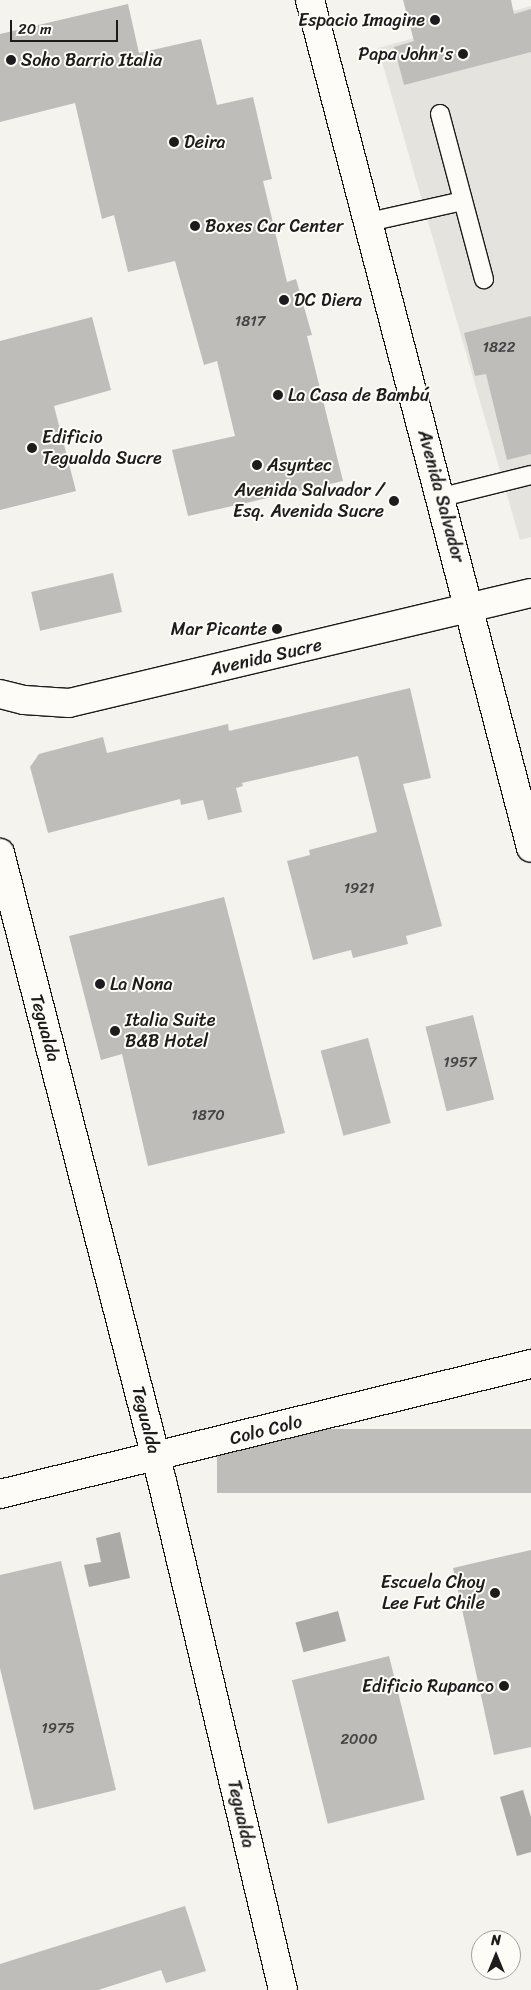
<!DOCTYPE html>
<html>
<head>
<meta charset="utf-8">
<style>
	body { margin:0 }
	#map { position:relative; width:531px; height:1990px; overflow:hidden; background:#f4f3ee; font-family:Sriracha,sans-serif }
	div>[style] { position:absolute }
	[style*='--x'] { left:calc(var(--x)*1px); top:calc(var(--y)*1px); width:calc(var(--w)*1px); rotate:calc(var(--a)*1deg) }
	.built>* { inset:0; background:#e4e3de }
	.water>* { inset:0; background:#abaaa6; transform-origin:0 0 }
	.building>* { inset:0; background:#bebdba; transform-origin:0 0 }
	.roads { filter:drop-shadow(1px 0 #1c1c1c) drop-shadow(-1px 0 #1c1c1c) drop-shadow(0 1px #1c1c1c) drop-shadow(0 -1px #1c1c1c) }
	.service>* { height:18px; margin:-9px; padding:0 9px; transform-origin:9px; border-radius:9px; background:#fdfcf7 }
	.minor>* { height:28px; margin:-14px; padding:0 14px; transform-origin:14px; border-radius:14px; background:#fdfcf7 }
	.tertiary>* { height:28px; margin:-14px; padding:0 14px; transform-origin:14px; border-radius:14px; background:#fdfcf7 }
	.secondary>* { height:28px; margin:-14px; padding:0 14px; transform-origin:14px; border-radius:14px; background:#fdfcf7 }
	.dots>* { width:14px; height:14px; translate:-50% -50%; box-sizing:border-box; border:2px solid #fdfcf7; border-radius:50% }
	span { translate:-50% -50%; white-space:nowrap; text-align:center; line-height:1.15; -webkit-text-stroke:4px #fdfcf7; paint-order:stroke }
	.number-label { font-size:15px; color:#444 }
	.number-label span { -webkit-text-stroke-width:0 }
	.poi-label { font-size:18px; color:#1c1c1c }
	.right { translate:-100% -50%; text-align:right }
	.left { translate:0 -50%; text-align:left }
	.street-label { font-size:18px; color:#1c1c1c }
	.north { position:absolute; left:471px; top:1930px; width:50px; height:50px; box-sizing:border-box; background:#fdfcf7; border:1px solid #a3a29f; border-radius:50%; rotate:0deg; font-size:14px; font-weight:700; line-height:20px; text-align:center; color:#1c1c1c }
	.north::after { content:''; display:block; margin:auto; width:18px; height:22px; background:#1c1c1c; clip-path:polygon(50% 0,100% 100%,50% 72%,0 100%) }
	.scale { position:absolute; left:10px; top:20px; width:108px; height:22px; box-sizing:border-box; border:2px solid #1c1c1c; border-top:0; padding-left:6px; font-size:15px; line-height:18px; white-space:nowrap; color:#1c1c1c; -webkit-text-stroke:4px #fdfcf7; paint-order:stroke }
</style>
</head>
<body>
<div id="map">
	<div class="built">
		<i style="clip-path:polygon(531px 6px,531px 537px,520px 540px,378px 48px)"></i>
	</div>
	<div class="water">
		<i style="clip-path:polygon(120px 1532px,130px 1578px,89px 1587px,84px 1565px,101px 1562px,96px 1538px)"></i>
		<i style="left:338px;top:1611px;width:31px;height:44px;rotate:75deg"></i>
		<i style="clip-path:polygon(523px 1790px,531px 1817px,531px 1852px,517px 1856px,500px 1797px)"></i>
	</div>
	<div class="building">
		<i style="clip-path:polygon(403px 0,511px 0,514px 14px,531px 9px,531px 52px,404px 85px,394px 47px,414px 41px)"></i>
		<i style="clip-path:polygon(128px 4px,139px 53px,201px 39px,217px 105px,253px 97px,272px 179px,263px 181px,287px 282px,296px 279px,312px 335px,307px 336px,343px 481px,188px 516px,172px 450px,235px 436px,217px 361px,204px 365px,175px 261px,128px 272px,114px 215px,102px 219px,75px 103px,0 122px,0 34px)"></i>
		<i style="clip-path:polygon(531px 316px,531px 454px,507px 460px,486px 374px,475px 376px,464px 333px)"></i>
		<i style="clip-path:polygon(92px 317px,111px 390px,54px 406px,76px 491px,0 510px,0 341px)"></i>
		<i style="left:113px;top:573px;width:40px;height:84px;rotate:77deg"></i>
		<i style="clip-path:polygon(410px 688px,431px 778px,403px 784px,442px 926px,406px 936px,408px 944px,353px 958px,351px 950px,313px 960px,287px 861px,310px 855px,309px 850px,377px 832px,358px 756px,242px 783px,243px 786px,236px 788px,242px 812px,208px 820px,203px 800px,181px 805px,180px 799px,48px 833px,30px 767px,39px 754px,103px 737px,107px 753px,228px 724px,229px 731px)"></i>
		<i style="clip-path:polygon(224px 897px,285px 1133px,148px 1166px,122px 1054px,101px 1060px,69px 936px)"></i>
		<i style="left:473px;top:1015px;width:87px;height:49px;rotate:76deg"></i>
		<i style="left:368px;top:1038px;width:88px;height:49px;rotate:75deg"></i>
		<i style="left:531px;top:1429px;width:64px;height:314px;rotate:90deg"></i>
		<i style="clip-path:polygon(531px 1550px,531px 1747px,494px 1755px,453px 1568px)"></i>
		<i style="clip-path:polygon(61px 1561px,116px 1790px,34px 1810px,0 1668px,0 1575px)"></i>
		<i style="left:389px;top:1656px;width:148px;height:100px;rotate:76deg"></i>
		<i style="clip-path:polygon(185px 1906px,206px 1971px,166px 1983px,161px 1970px,98px 1990px,0 1990px,0 1964px)"></i>
	</div>
	<div class="roads">
		<div class="service">
			<i style="--x:440;--y:114;--w:171;--a:75.1"></i>
			<i style="--x:369;--y:222;--w:96;--a:-12.6"></i>
			<i style="--x:442;--y:497;--w:92;--a:-13.9"></i>
		</div>
		<div class="minor">
			<i style="--x:0;--y:853;--w:649;--a:75.54"></i>
			<i style="--x:162;--y:1481;--w:523;--a:76.63"></i>
			<i style="--x:0;--y:1494;--w:547;--a:-13.76"></i>
		</div>
		<div class="tertiary">
			<i style="--x:0;--y:694;--w:25;--a:14"></i>
			<i style="--x:24;--y:700;--w:45;--a:3.8"></i>
			<i style="--x:69;--y:703;--w:475;--a:-13.4"></i>
		</div>
		<div class="secondary">
			<i style="--x:310;--y:0;--w:876;--a:75.39"></i>
		</div>
	</div>
	<div class="dots">
		<i style="left:435px;top:20px;background:#1c1c1c"></i>
		<i style="left:463px;top:54px;background:#1c1c1c"></i>
		<i style="left:11px;top:60px;background:#1c1c1c"></i>
		<i style="left:174px;top:142px;background:#1c1c1c"></i>
		<i style="left:195px;top:226px;background:#1c1c1c"></i>
		<i style="left:284px;top:300px;background:#1c1c1c"></i>
		<i style="left:278px;top:395px;background:#1c1c1c"></i>
		<i style="left:32px;top:448px;background:#1c1c1c"></i>
		<i style="left:257px;top:465px;background:#1c1c1c"></i>
		<i style="left:394px;top:501px;background:#1c1c1c"></i>
		<i style="left:277px;top:629px;background:#1c1c1c"></i>
		<i style="left:100px;top:984px;background:#1c1c1c"></i>
		<i style="left:115px;top:1031px;background:#1c1c1c"></i>
		<i style="left:495px;top:1593px;background:#1c1c1c"></i>
		<i style="left:504px;top:1686px;background:#1c1c1c"></i>
	</div>
	<div class="number-label">
		<span style="left:250px;top:322px">1817</span>
		<span style="left:499px;top:348px">1822</span>
		<span style="left:359px;top:889px">1921</span>
		<span style="left:460px;top:1063px">1957</span>
		<span style="left:208px;top:1116px">1870</span>
		<span style="left:58px;top:1729px">1975</span>
		<span style="left:359px;top:1740px">2000</span>
	</div>
	<div class="poi-label">
		<span class="right" style="left:425px;top:20px">Espacio Imagine</span>
		<span class="right" style="left:453px;top:54px">Papa John's</span>
		<span class="left" style="left:21px;top:60px">Soho Barrio Italia</span>
		<span class="left" style="left:184px;top:142px">Deira</span>
		<span class="left" style="left:205px;top:226px">Boxes Car Center</span>
		<span class="left" style="left:294px;top:300px">DC Diera</span>
		<span class="left" style="left:288px;top:395px">La Casa de Bambú</span>
		<span class="left" style="left:42px;top:448px">Edificio<br>Tegualda Sucre</span>
		<span class="left" style="left:267px;top:465px">Asyntec</span>
		<span class="right" style="left:384px;top:501px">Avenida Salvador /<br>Esq. Avenida Sucre</span>
		<span class="right" style="left:267px;top:629px">Mar Picante</span>
		<span class="left" style="left:110px;top:984px">La Nona</span>
		<span class="left" style="left:125px;top:1031px">Italia Suite<br>B&amp;B Hotel</span>
		<span class="right" style="left:485px;top:1593px">Escuela Choy<br>Lee Fut Chile</span>
		<span class="right" style="left:494px;top:1686px">Edificio Rupanco</span>
	</div>
	<div class="street-label">
		<span style="left:441px;top:496px;rotate:75deg">Avenida Salvador</span>
		<span style="left:266px;top:657px;rotate:-13deg">Avenida Sucre</span>
		<span style="left:45px;top:1028px;rotate:75deg">Tegualda</span>
		<span style="left:146px;top:1420px;rotate:76deg">Tegualda</span>
		<span style="left:266px;top:1430px;rotate:-14deg">Colo Colo</span>
		<span style="left:241px;top:1814px;rotate:77deg">Tegualda</span>
	</div>
	<div class="north">N</div>
	<div class="scale">20 m</div>
</div>
</body>
</html>
